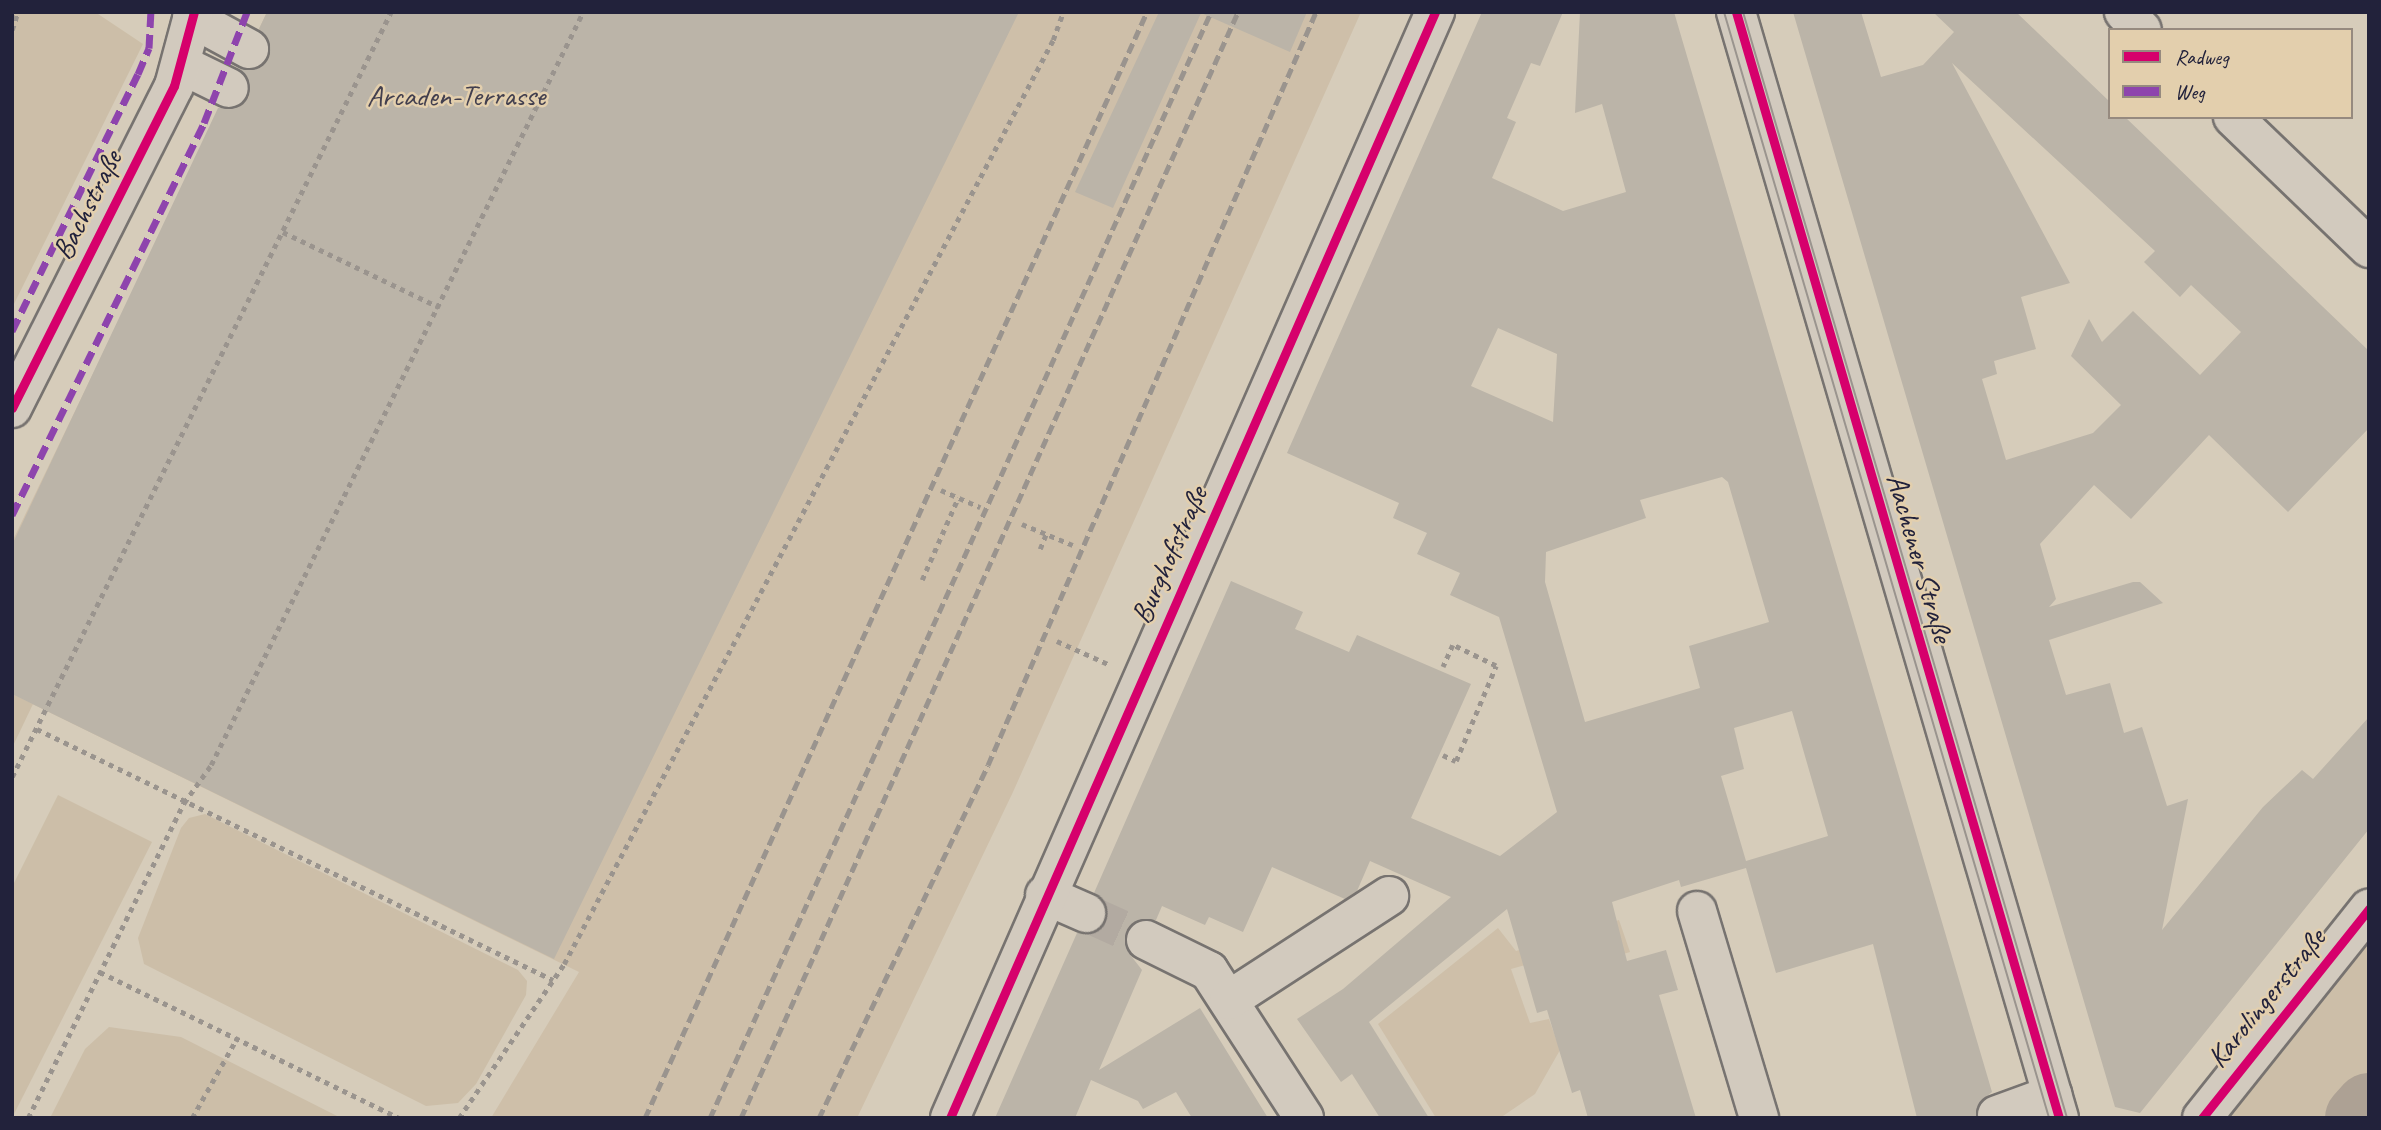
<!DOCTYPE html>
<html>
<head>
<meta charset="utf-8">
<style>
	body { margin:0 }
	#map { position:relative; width:2381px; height:1130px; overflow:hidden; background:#d6ccba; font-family:Caveat,sans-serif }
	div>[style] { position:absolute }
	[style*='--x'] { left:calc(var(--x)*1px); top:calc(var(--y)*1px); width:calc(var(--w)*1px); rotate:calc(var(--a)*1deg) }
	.built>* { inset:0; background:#cebfa9 }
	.green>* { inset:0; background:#ccbea8 }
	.river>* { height:68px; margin:-34px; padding:0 34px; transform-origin:34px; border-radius:34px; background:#ada194 }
	.building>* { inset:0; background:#bbb4a8 }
	.minor-tunnel>* { height:38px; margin-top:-19px; transform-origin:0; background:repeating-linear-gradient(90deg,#b2aaa1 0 38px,transparent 0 57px) }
	.path>* { height:4.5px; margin-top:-2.25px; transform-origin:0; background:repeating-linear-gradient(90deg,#9a948e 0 5px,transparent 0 10px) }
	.roads { filter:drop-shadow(2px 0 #777370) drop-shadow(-2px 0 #777370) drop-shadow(0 2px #777370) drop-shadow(0 -2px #777370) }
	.minor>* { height:38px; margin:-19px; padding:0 19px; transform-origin:19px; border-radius:19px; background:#d2cabe }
	.major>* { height:38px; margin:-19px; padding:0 19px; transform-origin:19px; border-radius:19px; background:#d2cabe }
	.tram>* { height:2px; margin:-1px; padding:0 1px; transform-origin:1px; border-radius:1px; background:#9a948e }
	.rail>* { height:5px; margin-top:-2.5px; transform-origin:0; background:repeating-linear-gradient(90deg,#9a948e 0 10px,transparent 0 15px) }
	.quiet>* { height:7px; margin-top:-3.5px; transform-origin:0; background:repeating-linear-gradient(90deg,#8e44ad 0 14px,transparent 0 21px) }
	.cycleway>* { height:9px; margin:-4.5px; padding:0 4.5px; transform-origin:4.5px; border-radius:4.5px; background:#d6006c }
	span { translate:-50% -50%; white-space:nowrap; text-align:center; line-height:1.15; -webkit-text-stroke:5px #e3cfad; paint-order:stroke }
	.park-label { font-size:30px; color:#423f4e }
	.street-label { font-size:30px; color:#22223b }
	.frame { position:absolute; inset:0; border:14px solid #22223b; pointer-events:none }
	.legend { position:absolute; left:2108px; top:28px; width:245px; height:91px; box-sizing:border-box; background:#e3cfad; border:2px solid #968a7f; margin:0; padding:9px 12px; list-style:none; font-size:21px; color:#22223b }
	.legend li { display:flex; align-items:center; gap:14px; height:35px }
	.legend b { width:35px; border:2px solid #968a7f }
</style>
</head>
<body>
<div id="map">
	<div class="built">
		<i style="clip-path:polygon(267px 12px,1361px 12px,1013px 792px,857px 1118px,491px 1118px,579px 972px,12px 694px,12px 542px)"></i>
		<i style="clip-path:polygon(1619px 920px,1630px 952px,1603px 960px,1598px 945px,1511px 969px,1530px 1023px,1549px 1019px,1560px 1050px,1535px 1094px,1500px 1118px,1436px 1118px,1378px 1024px,1498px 928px,1516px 951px)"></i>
	</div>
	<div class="green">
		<i style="clip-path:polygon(12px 12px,95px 12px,143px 44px,12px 308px)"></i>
		<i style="clip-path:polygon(12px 694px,33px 704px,12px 748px)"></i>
		<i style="clip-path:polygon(58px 795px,152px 842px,12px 1118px,12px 887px)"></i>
		<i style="clip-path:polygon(205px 814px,518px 970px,527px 981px,526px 995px,476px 1084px,458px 1103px,426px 1106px,144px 964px,138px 938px,181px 828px,189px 818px)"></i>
		<i style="clip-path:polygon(2369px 919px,2369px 1118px,2209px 1118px)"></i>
		<i style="clip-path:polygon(109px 1027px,181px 1037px,341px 1118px,50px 1118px,85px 1049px)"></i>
	</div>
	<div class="river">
		<i style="--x:2359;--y:1118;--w:15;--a:-48"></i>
	</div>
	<div class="building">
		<i style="clip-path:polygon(267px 12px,1019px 12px,554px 959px,12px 694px,12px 545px,218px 108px,241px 106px,249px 97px,247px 76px,239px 68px,260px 68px,268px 59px,268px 38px,259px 29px)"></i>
		<i style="clip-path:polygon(1159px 12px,1307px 12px,1290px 52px,1201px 13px,1113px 208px,1075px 192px)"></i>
		<i style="clip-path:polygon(evenodd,1482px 12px,1563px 12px,1540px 66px,1531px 63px,1507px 118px,1516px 122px,1492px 178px,1563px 211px,1626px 192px,1602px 104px,1575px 113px,1580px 12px,1674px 12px,1992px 1092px,1980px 1102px,1976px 1118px,1917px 1118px,1873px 944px,1776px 973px,1746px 868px,1681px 887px,1679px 880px,1612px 902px,1627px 961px,1666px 950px,1678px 990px,1659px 995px,1696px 1118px,1588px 1118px,1580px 1090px,1572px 1093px,1547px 1010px,1537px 1013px,1507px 909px,1369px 1022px,1429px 1118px,1380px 1118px,1352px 1074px,1341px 1082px,1297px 1019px,1343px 989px,1451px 897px,1370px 861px,1357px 891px,1345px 899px,1272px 867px,1243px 932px,1209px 917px,1205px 925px,1162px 906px,1156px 920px,1134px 922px,1126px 931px,1128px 952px,1142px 970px,1099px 1070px,1200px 1008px,1268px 1118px,1192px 1118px,1176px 1092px,1143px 1109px,1138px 1101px,1091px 1080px,1075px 1118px,995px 1118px,1077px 933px,1098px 931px,1106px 921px,1104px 901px,1094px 893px,1231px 581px,1303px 612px,1295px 629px,1349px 652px,1357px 635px,1471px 684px,1411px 818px,1500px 856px,1557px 812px,1499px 617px,1450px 595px,1460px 573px,1417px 554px,1427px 533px,1393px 518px,1399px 503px,1287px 453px,1482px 12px,1498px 328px,1557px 354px,1553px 422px,1471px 386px,1498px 328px,1482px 12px,1722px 477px,1728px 482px,1769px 622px,1689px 646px,1700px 688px,1585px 722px,1545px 582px,1546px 552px,1646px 518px,1640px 500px,1722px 477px,1482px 12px,1792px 711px,1828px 836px,1746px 861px,1721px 776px,1744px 769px,1734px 728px,1792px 711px)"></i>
		<i style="clip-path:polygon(evenodd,1793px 12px,1861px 12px,1881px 77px,1923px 65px,1954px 32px,1933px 12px,2016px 12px,2110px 102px,2110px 117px,2125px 117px,2369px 351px,2369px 428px,2288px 512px,2209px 435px,2131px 519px,2094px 485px,2040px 544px,2056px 599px,2049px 607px,2133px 582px,2140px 582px,2163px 603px,2049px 640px,2066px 695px,2110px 683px,2124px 733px,2142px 727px,2167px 806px,2188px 799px,2162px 930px,2263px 807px,2302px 770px,2313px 779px,2369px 717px,2369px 829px,2140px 1113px,2115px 1107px,1793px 12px,1952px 63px,2155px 251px,2144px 262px,2180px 297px,2191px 285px,2241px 332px,2200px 375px,2133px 311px,2102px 342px,2089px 319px,2071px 356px,2121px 405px,2093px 433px,2006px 460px,1982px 379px,1997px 374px,1994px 361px,2036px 349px,2021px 297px,2070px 283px,1952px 63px)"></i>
	</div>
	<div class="minor-tunnel">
		<i style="--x:1086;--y:913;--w:66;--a:24.2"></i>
	</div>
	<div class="path">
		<i style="--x:12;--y:30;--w:19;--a:-72"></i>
		<i style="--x:283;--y:232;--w:173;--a:25.7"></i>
		<i style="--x:941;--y:490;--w:43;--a:23.6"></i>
		<i style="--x:1022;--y:524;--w:55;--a:22.4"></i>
		<i style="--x:1040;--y:549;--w:16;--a:-68"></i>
		<i style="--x:922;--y:580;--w:90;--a:-66.3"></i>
		<i style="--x:1057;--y:641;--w:56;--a:24.3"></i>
		<i style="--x:37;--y:729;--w:574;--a:25.94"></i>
		<i style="--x:1443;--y:755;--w:14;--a:25"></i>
		<i style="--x:1456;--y:761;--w:103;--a:-67.2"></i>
		<i style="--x:1496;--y:666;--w:48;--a:-154"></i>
		<i style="--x:1453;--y:645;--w:24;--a:114"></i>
		<i style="--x:12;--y:777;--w:854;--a:-63.65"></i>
		<i style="--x:100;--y:972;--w:334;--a:26"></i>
		<i style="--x:28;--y:1118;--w:352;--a:-63.7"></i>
		<i style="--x:184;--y:803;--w:47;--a:-54.6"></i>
		<i style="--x:211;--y:765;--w:840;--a:-63.71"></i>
		<i style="--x:192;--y:1118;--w:92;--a:-60.6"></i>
		<i style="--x:459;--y:1118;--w:186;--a:-55.7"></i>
		<i style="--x:564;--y:964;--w:1045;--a:-62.11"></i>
		<i style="--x:1053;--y:40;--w:30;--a:-70"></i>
	</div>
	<div class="roads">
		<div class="minor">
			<i style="--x:1736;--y:12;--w:1152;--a:73.72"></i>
			<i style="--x:192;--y:18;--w:65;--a:28.5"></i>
			<i style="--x:182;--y:65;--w:52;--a:26.1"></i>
			<i style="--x:12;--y:408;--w:360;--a:-63.3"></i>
			<i style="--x:174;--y:86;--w:77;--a:-74.9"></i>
			<i style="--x:1045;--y:895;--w:45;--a:23.7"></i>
			<i style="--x:1697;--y:911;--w:216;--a:73.3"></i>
			<i style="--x:1146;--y:940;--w:70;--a:26.2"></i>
			<i style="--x:1209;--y:971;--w:175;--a:57.1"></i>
			<i style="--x:1229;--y:1000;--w:191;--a:-33"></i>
			<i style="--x:1997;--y:1115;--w:59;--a:-20"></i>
			<i style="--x:950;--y:1118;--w:1208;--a:-66.32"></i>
			<i style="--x:2202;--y:1118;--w:268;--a:-51.4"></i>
		</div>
		<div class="major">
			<i style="--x:2124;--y:12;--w:25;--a:45"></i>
			<i style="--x:2233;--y:117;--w:189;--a:43.9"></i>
		</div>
	</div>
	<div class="tram">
		<i style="--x:1724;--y:12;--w:1153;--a:73.62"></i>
		<i style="--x:1743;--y:12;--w:1152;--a:73.67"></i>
	</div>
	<div class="rail">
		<i style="--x:645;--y:1118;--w:1215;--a:-65.59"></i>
		<i style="--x:710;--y:1118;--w:1214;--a:-65.63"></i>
		<i style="--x:741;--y:1118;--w:1213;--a:-65.8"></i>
		<i style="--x:819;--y:1118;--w:391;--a:-64.4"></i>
		<i style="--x:988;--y:765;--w:821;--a:-66.46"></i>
	</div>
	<div class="quiet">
		<i style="--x:12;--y:331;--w:286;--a:-63.9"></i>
		<i style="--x:138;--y:74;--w:28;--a:-67"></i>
		<i style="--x:149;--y:48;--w:36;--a:-87"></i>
		<i style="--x:12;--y:515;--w:436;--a:-63.9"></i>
		<i style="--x:204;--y:123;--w:119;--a:-68.8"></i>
	</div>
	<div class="cycleway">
		<i style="--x:1736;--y:12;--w:1152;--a:73.72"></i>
		<i style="--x:12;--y:408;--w:360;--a:-63.3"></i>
		<i style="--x:174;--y:86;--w:77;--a:-74.9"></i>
		<i style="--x:950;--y:1118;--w:1208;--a:-66.32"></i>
		<i style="--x:2202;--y:1118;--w:268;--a:-51.4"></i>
	</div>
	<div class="park-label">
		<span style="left:456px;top:95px">Arcaden-Terrasse</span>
	</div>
	<div class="street-label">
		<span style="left:87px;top:205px;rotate:-63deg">Bachstraße</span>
		<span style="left:1169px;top:555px;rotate:-66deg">Burghofstraße</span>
		<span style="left:1920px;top:558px;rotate:74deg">Aachener Straße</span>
		<span style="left:2266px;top:998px;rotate:-51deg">Karolingerstraße</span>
	</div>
	<div class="frame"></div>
	<ul class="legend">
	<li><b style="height:9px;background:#d6006c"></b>Radweg</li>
	<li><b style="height:9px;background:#8e44ad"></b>Weg</li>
	</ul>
</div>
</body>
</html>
